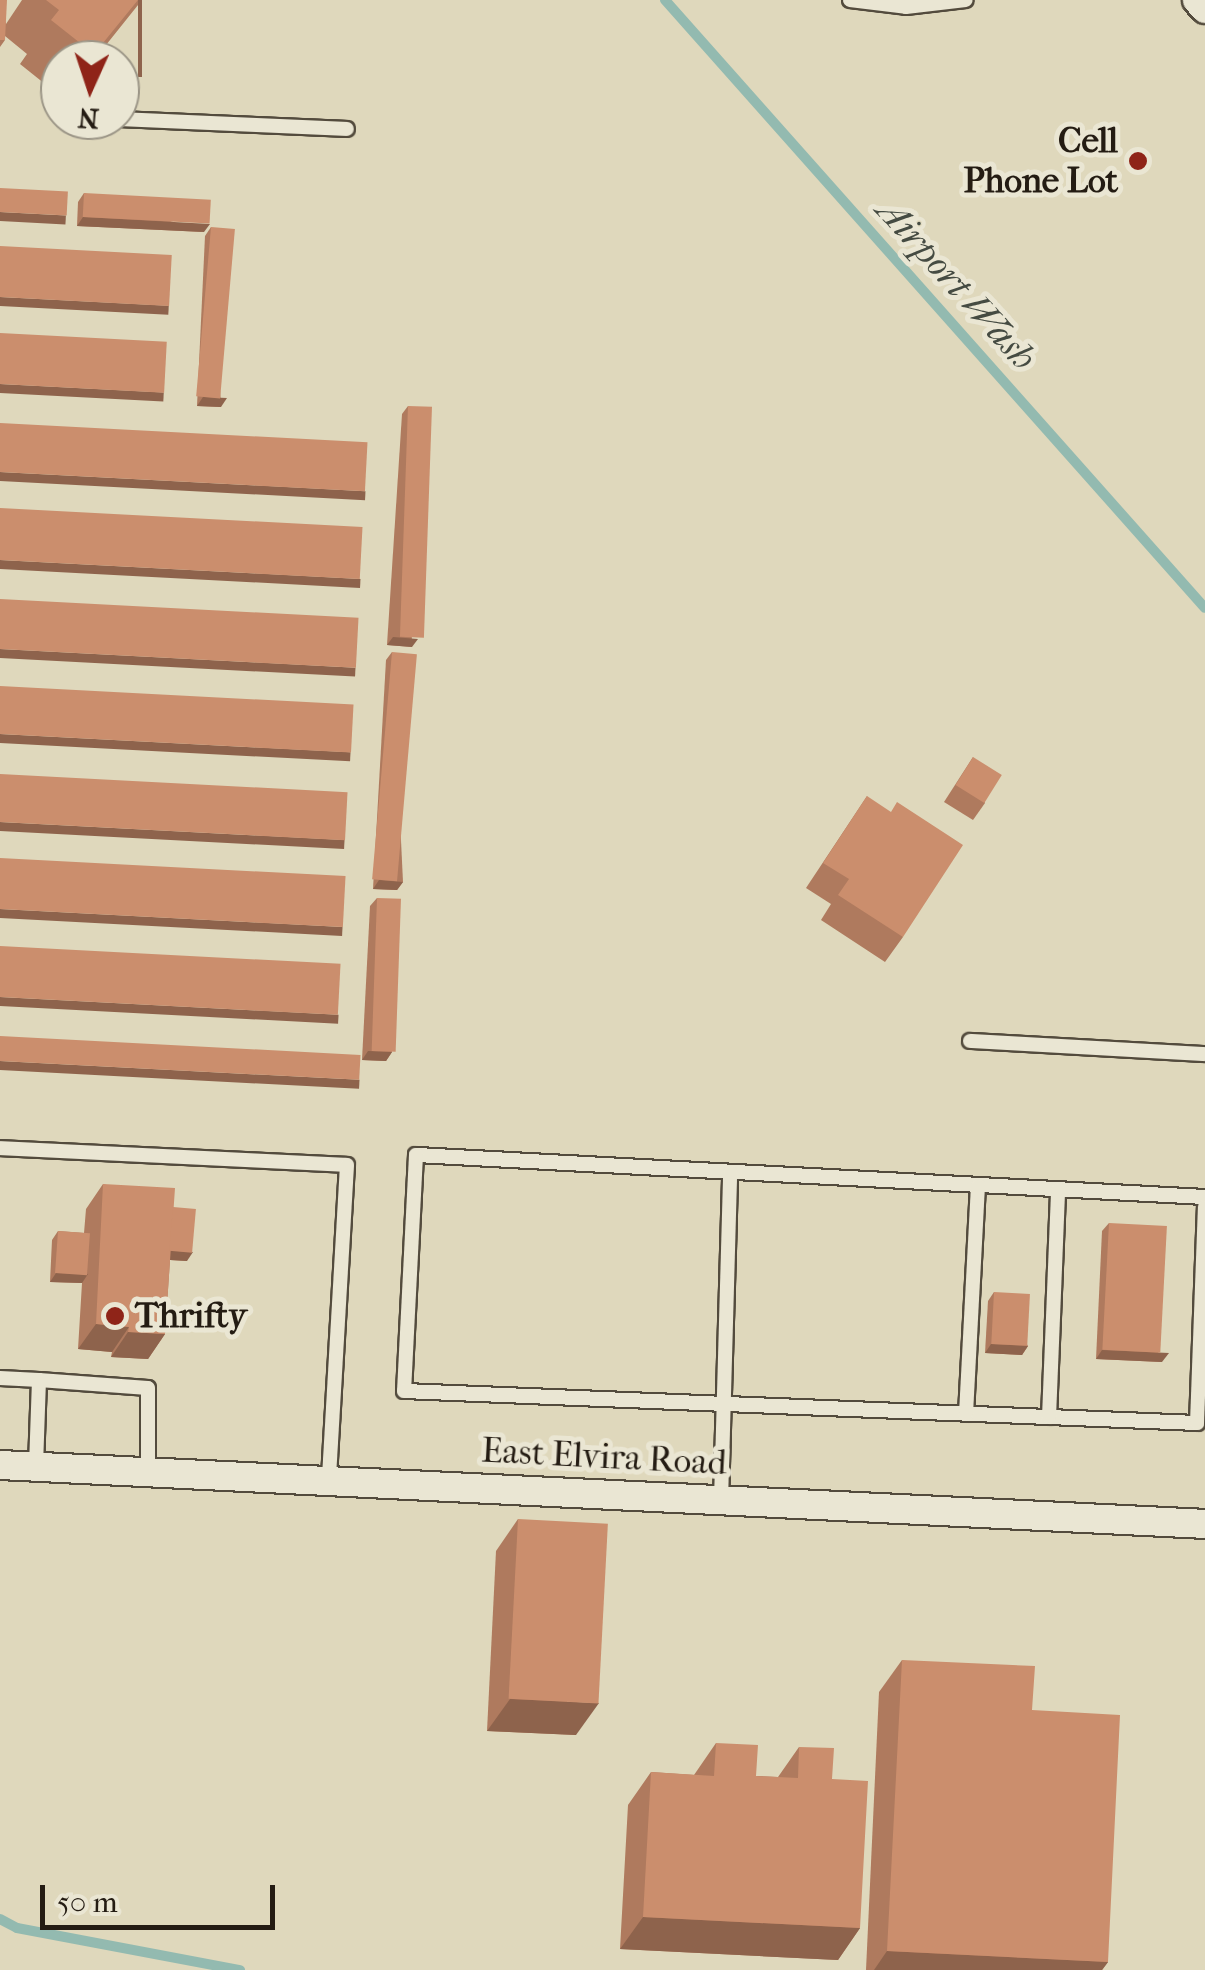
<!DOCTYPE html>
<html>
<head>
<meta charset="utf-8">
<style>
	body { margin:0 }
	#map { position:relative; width:1205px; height:1970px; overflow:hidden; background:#dfd8bc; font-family:"IM FELL French Canon",serif }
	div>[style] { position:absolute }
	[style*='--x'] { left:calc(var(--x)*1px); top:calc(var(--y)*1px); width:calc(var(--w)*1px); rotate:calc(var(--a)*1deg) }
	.stream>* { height:10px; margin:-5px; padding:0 5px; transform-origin:5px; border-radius:5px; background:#93bab0 }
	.roads { filter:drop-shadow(2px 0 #534b3d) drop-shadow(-2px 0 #534b3d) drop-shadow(0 2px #534b3d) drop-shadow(0 -2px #534b3d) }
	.service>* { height:14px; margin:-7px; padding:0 7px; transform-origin:7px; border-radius:7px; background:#eae6d3 }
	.minor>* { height:28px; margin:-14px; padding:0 14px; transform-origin:14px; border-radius:14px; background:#eae6d3 }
	.wall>* { inset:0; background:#af7a5e }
	.shaded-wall>* { inset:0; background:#8e634c; transform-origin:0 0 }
	.building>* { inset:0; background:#cb8e6d; transform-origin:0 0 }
	.dots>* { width:28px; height:28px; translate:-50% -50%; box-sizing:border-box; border:5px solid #eae6d3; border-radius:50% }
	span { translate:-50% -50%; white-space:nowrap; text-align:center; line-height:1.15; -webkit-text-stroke:10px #eae6d3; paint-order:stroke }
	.poi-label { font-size:35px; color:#241c13; font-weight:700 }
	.right { translate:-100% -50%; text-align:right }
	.left { translate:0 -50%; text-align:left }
	.street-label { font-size:35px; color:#241c13 }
	.water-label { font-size:38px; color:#454b42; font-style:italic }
	.north { position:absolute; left:40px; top:40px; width:100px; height:100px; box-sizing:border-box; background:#eae6d3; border:2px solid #9b9586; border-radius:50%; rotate:183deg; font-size:28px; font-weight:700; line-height:40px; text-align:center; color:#241c13 }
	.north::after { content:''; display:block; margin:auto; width:35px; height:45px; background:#8f2418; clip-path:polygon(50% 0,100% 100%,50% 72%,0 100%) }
	.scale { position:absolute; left:40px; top:1885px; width:235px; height:45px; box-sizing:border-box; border:5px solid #241c13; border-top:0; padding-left:12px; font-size:30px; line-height:35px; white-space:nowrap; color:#241c13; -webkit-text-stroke:8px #eae6d3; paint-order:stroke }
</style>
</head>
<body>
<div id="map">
	<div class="stream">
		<i style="--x:665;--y:0;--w:813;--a:48.39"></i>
		<i style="--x:0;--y:1919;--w:19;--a:28"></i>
		<i style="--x:17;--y:1928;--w:227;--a:10.7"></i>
	</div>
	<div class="roads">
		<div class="service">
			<i style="--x:850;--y:0;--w:56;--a:7.1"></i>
			<i style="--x:906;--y:7;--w:60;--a:-6.7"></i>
			<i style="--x:120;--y:119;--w:227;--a:2.5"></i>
			<i style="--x:970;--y:1041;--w:235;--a:3.2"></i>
			<i style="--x:0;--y:1148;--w:347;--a:2.8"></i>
			<i style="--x:347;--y:1165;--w:317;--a:93.3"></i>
			<i style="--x:1205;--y:1197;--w:790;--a:-176.95"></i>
			<i style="--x:416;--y:1155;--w:236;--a:92.9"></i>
			<i style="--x:404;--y:1391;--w:794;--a:2.31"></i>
			<i style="--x:1197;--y:1423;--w:216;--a:-87.9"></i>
			<i style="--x:0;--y:1378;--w:39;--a:3"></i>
			<i style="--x:39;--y:1380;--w:87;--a:92"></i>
			<i style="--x:39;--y:1380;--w:109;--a:4.2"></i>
			<i style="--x:148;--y:1388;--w:84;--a:90"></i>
			<i style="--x:966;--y:1414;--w:228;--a:-87"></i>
			<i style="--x:1049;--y:1417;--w:227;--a:-87.7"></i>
			<i style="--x:721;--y:1501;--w:328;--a:-88.4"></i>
		</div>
		<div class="minor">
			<i style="--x:1197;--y:0;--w:12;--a:48"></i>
			<i style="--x:0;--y:1465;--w:1206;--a:2.8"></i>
		</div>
	</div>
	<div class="wall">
		<i style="clip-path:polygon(0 0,6px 24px,22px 0,142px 0,94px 60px,60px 60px,60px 96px,20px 64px,27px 54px,5px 36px,5px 40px,0 47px)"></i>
		<i style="clip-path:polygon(84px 193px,204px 232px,77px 226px,78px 202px)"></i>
		<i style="clip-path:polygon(211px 227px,221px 407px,197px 406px,205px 236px)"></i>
		<i style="clip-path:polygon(408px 406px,412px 647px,387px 645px,402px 414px)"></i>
		<i style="clip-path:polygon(392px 652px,403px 882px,397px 890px,373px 889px,386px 660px)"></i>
		<i style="clip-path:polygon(973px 757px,985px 803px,973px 820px,944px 802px)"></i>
		<i style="clip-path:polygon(867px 796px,903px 937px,885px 962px,821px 920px,831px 904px,806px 888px)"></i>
		<i style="clip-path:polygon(377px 898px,392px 1052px,386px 1061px,362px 1060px,370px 906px)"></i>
		<i style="clip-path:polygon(103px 1184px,173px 1207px,187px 1261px,170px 1260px,165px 1334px,148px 1359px,111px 1357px,112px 1352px,78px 1349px,82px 1283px,50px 1282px,52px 1240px,58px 1231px,84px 1233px,86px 1209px)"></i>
		<i style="clip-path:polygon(1109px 1223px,1162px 1362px,1096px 1359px,1102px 1231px)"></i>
		<i style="clip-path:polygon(994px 1292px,1028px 1346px,1022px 1355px,985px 1353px,988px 1301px)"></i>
		<i style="clip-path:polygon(518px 1519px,576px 1735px,487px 1731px,496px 1551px)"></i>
		<i style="clip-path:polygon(902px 1660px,1032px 1710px,1108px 1962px,1102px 1970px,866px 1970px,879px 1692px)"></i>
		<i style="clip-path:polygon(716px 1743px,756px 1776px,778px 1777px,799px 1747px,832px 1779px,860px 1928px,838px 1960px,620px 1949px,628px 1805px,651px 1772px,694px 1775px)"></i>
	</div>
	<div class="shaded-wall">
		<i style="left:138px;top:0;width:4px;height:77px"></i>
		<i style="left:0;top:212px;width:66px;height:9px;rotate:3deg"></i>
		<i style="clip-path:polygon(83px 217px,210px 224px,204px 232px,77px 226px)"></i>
		<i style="left:0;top:297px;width:169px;height:9px;rotate:3deg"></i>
		<i style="left:0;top:384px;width:164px;height:9px;rotate:3deg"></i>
		<i style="clip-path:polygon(203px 397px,227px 398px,221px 407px,197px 406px)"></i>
		<i style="left:0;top:472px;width:366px;height:9px;rotate:3deg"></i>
		<i style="left:0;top:560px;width:361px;height:9px;rotate:3deg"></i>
		<i style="clip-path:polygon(393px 637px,418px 639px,412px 647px,387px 645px)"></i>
		<i style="left:0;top:649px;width:356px;height:9px;rotate:3deg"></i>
		<i style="left:0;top:734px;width:351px;height:9px;rotate:3deg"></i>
		<i style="left:0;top:822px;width:345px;height:9px;rotate:3deg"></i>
		<i style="clip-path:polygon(379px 880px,403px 882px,397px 890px,373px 889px)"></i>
		<i style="left:0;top:909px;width:343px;height:9px;rotate:3deg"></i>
		<i style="left:0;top:997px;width:339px;height:9px;rotate:3deg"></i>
		<i style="clip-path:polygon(368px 1051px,392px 1052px,386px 1061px,362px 1060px)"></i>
		<i style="left:0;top:1061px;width:360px;height:9px;rotate:3deg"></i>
		<i style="clip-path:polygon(160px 1250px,193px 1252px,187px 1261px,154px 1259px)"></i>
		<i style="clip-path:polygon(56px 1273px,88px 1274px,82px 1283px,50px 1282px)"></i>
		<i style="clip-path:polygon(96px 1324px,129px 1327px,112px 1352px,78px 1349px)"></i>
		<i style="clip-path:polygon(128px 1332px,165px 1334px,148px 1359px,111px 1357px)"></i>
		<i style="clip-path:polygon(991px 1344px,1028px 1346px,1022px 1355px,985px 1353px)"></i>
		<i style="clip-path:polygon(1102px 1350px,1169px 1353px,1162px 1362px,1096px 1359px)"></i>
		<i style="clip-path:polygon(510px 1699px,599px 1703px,576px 1735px,487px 1731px)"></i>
		<i style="clip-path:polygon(643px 1917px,860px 1928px,838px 1960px,620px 1949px)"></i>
		<i style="clip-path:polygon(887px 1951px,1108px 1962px,1102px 1970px,874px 1970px)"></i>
	</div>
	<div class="building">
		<i style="clip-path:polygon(0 0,7px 0,5px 40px,0 40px)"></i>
		<i style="clip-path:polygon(46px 0,138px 0,94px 54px,51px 20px,59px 10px)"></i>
		<i style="left:0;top:188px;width:68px;height:24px;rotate:3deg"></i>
		<i style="left:84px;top:193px;width:127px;height:24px;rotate:3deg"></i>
		<i style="left:211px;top:227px;width:24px;height:170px;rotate:5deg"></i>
		<i style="left:0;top:246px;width:172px;height:51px;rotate:3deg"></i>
		<i style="left:0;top:333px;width:167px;height:51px;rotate:3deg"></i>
		<i style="left:408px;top:406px;width:24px;height:231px;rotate:2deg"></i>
		<i style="left:0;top:423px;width:368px;height:49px;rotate:3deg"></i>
		<i style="left:0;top:508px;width:363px;height:52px;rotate:3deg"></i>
		<i style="left:0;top:599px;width:359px;height:50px;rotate:3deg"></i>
		<i style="left:392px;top:652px;width:25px;height:228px;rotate:5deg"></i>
		<i style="left:0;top:686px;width:354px;height:48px;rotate:3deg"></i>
		<i style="left:973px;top:757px;width:34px;height:33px;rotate:32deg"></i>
		<i style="left:0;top:774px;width:348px;height:48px;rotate:3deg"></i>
		<i style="clip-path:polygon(867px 796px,891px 812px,897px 802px,963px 845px,903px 937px,838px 895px,849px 879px,823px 863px)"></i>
		<i style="left:0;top:858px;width:346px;height:51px;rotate:3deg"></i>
		<i style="left:377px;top:898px;width:24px;height:153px;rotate:2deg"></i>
		<i style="left:0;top:946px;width:341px;height:51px;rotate:3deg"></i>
		<i style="left:0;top:1036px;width:361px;height:25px;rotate:3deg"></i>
		<i style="clip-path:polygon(103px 1184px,175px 1188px,165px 1334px,128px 1332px,129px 1327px,96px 1324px)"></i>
		<i style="left:173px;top:1207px;width:23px;height:44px;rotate:5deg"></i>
		<i style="left:1109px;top:1223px;width:58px;height:127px;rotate:3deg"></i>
		<i style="left:58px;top:1231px;width:32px;height:42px;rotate:4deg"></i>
		<i style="left:994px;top:1292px;width:36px;height:52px;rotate:3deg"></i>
		<i style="left:518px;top:1519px;width:90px;height:180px;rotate:3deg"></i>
		<i style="clip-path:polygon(902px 1660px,1035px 1666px,1032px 1710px,1120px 1715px,1108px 1962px,887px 1951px)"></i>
		<i style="clip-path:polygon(716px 1743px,758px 1745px,756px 1776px,798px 1778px,799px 1747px,834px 1748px,832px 1779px,868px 1781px,860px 1928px,643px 1917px,651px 1772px,714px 1776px)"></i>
	</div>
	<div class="dots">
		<i style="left:1138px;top:161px;background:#8f2418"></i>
		<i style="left:115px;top:1316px;background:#8f2418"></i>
	</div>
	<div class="poi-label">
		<span class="right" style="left:1118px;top:161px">Cell<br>Phone Lot</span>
		<span class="left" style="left:135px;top:1316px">Thrifty</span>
	</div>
	<div class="street-label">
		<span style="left:604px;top:1457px;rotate:3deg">East Elvira Road</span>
	</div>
	<div class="water-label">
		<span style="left:957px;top:284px;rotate:48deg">Airport Wash</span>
	</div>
	<div class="north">N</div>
	<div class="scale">50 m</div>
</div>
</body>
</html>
